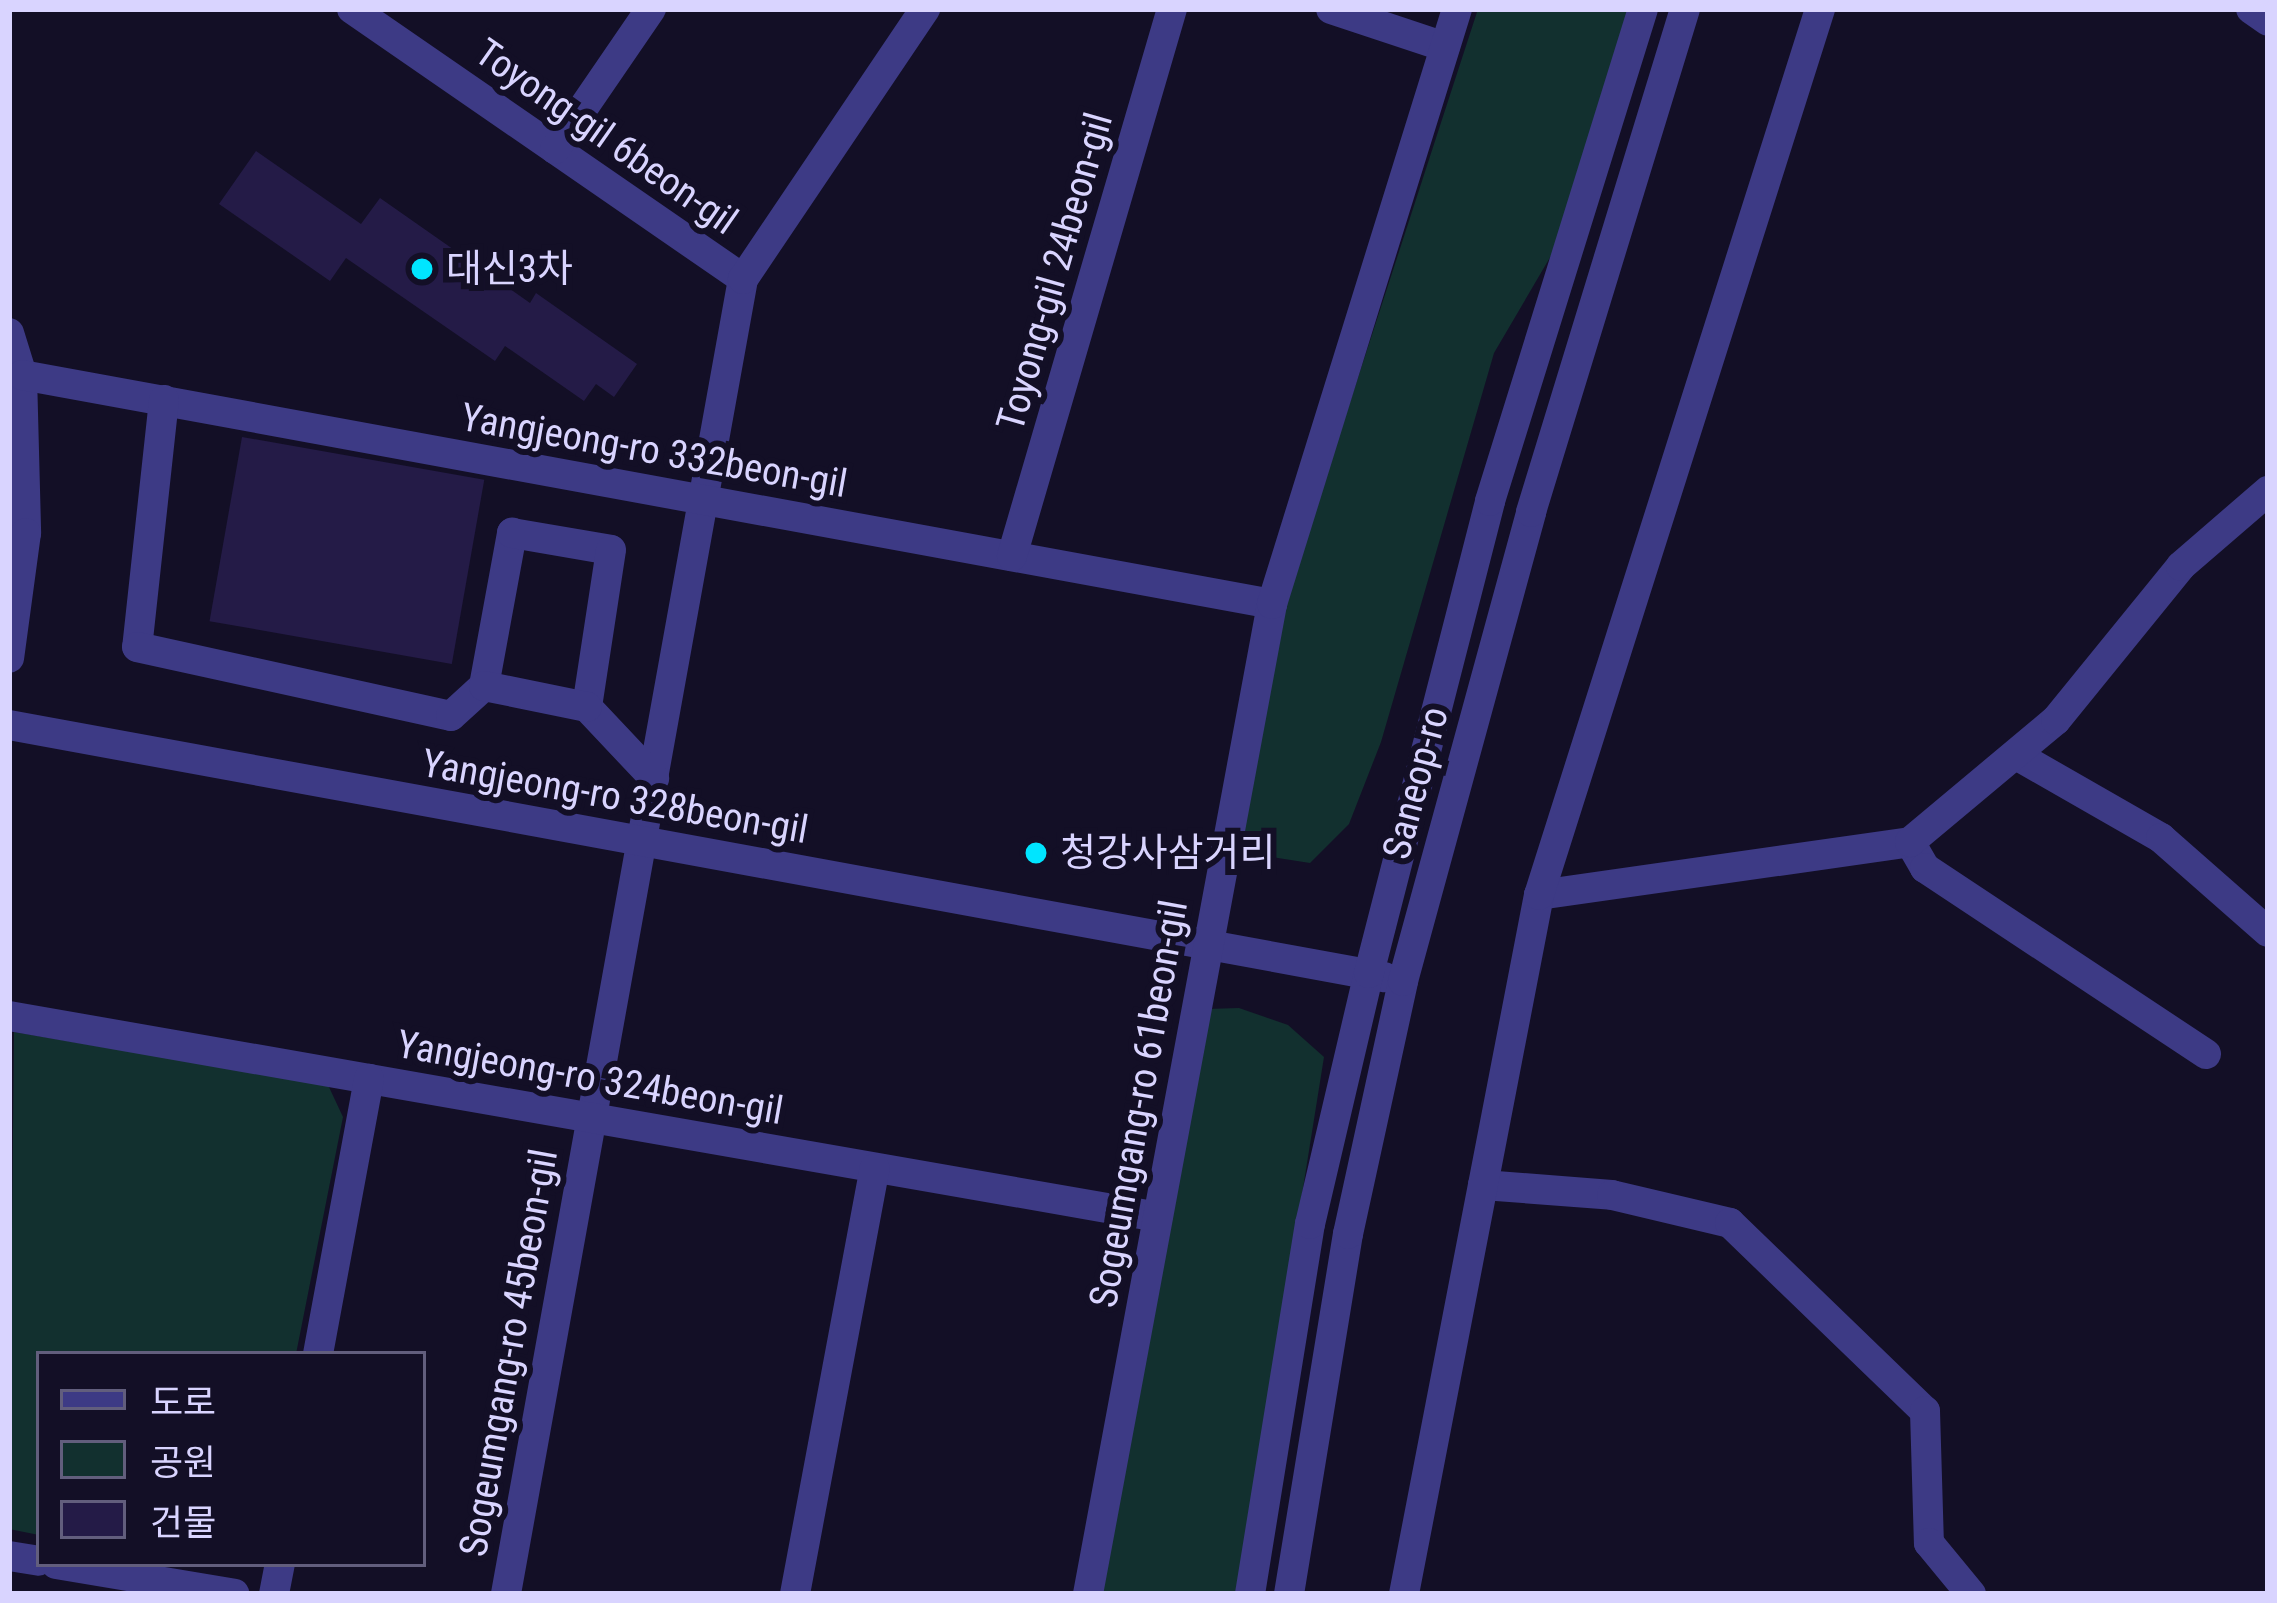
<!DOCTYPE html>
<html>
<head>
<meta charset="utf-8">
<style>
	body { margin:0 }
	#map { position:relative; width:2277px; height:1603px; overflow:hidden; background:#130f26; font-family:"Roboto Condensed","Noto Sans KR",sans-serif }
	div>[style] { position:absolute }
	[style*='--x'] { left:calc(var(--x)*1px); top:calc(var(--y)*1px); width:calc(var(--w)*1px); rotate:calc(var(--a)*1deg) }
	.green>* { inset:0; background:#12302f }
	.building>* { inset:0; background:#241b47; transform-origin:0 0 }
	.minor>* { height:30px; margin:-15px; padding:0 15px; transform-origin:15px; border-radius:15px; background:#3d3a85 }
	.dots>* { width:33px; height:33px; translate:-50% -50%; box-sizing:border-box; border:6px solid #130f26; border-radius:50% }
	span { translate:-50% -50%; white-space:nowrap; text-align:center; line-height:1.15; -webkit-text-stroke:12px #130f26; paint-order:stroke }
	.street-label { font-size:39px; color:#d9d4ff }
	.poi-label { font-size:39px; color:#d9d4ff }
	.left { translate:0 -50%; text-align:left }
	.frame { position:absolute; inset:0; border:12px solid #d9d4ff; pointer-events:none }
	.legend { position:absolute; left:36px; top:1351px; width:390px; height:216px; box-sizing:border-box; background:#130f26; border:3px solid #625e7d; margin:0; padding:15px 21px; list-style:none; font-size:36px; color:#d9d4ff }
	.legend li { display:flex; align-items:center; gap:24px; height:60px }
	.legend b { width:60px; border:3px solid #625e7d }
</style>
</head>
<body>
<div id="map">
	<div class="green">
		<i style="clip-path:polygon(1478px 9px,1630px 9px,1552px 254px,1494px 353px,1381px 742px,1349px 824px,1310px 863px,1239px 852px,1283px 608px)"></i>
		<i style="clip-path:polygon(1239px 1008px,1288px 1025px,1324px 1057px,1238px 1594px,1101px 1594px,1207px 1009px)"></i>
		<i style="clip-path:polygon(14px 1032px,328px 1085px,343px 1117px,296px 1354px,39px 1354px,39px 1535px,9px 1529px)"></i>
	</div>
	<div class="building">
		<i style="clip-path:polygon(256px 151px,361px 224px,380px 198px,530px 303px,536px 293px,637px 364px,614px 397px,596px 384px,584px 401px,505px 346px,495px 361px,346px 258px,330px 281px,219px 204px)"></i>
		<i style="left:242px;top:437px;width:246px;height:187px;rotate:10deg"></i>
	</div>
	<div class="minor">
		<i style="--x:352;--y:9;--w:475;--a:34.6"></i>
		<i style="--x:743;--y:279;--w:1336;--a:100.22"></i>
		<i style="--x:1331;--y:9;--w:120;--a:18.4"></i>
		<i style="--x:2251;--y:9;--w:21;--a:35"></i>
		<i style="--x:555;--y:149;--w:170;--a:-55.6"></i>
		<i style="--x:743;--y:279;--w:326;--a:-56"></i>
		<i style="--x:9;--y:333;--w:44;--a:72.8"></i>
		<i style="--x:22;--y:375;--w:158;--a:88.5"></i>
		<i style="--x:26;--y:533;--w:126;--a:97.7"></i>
		<i style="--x:22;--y:375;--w:1271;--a:10.38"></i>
		<i style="--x:164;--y:400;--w:248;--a:96.2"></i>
		<i style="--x:137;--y:647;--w:321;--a:12.4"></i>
		<i style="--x:451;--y:716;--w:45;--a:-42.3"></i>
		<i style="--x:484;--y:686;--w:156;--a:-79.6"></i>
		<i style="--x:512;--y:533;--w:100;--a:9.7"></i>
		<i style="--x:611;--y:550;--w:159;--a:98.7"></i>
		<i style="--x:587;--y:707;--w:98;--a:46.7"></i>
		<i style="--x:1012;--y:556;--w:570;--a:-73.7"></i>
		<i style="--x:484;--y:686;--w:105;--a:11.5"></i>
		<i style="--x:9;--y:725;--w:1398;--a:10.39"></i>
		<i style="--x:2018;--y:756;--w:165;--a:29.8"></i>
		<i style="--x:2161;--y:838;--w:142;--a:41.3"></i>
		<i style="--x:1910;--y:842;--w:30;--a:60"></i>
		<i style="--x:1925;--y:868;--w:337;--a:33.5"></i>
		<i style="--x:1539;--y:895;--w:375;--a:-8.1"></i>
		<i style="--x:1910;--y:842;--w:190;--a:-39.9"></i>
		<i style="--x:2056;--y:720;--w:198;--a:-50.9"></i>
		<i style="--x:2181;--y:566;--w:115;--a:-40.8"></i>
		<i style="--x:9;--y:1016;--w:1166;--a:9.92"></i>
		<i style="--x:1483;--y:1185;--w:129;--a:4.4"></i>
		<i style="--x:1612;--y:1195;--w:121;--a:13.3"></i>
		<i style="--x:1730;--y:1223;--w:271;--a:44"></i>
		<i style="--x:1925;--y:1411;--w:132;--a:88.3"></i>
		<i style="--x:1929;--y:1543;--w:66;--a:50.5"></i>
		<i style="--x:318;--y:1354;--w:280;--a:-79.5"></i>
		<i style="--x:9;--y:1556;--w:30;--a:9"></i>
		<i style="--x:56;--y:1564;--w:181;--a:9.5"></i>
		<i style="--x:274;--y:1594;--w:31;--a:-79"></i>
		<i style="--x:795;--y:1594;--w:433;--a:-79.4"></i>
		<i style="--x:1088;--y:1594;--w:1007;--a:-79.47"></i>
		<i style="--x:1272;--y:604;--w:623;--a:-72.73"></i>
		<i style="--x:1250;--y:1594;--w:375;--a:-80.8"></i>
		<i style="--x:1310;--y:1224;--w:258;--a:-76.8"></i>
		<i style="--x:1369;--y:973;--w:487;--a:-75.6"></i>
		<i style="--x:1490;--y:501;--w:515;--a:-72.73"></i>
		<i style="--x:1289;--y:1594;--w:365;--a:-80.7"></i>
		<i style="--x:1348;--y:1234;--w:259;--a:-77.7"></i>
		<i style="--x:1403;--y:981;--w:486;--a:-74.7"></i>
		<i style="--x:1531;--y:512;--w:526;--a:-72.98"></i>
		<i style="--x:1404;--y:1594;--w:712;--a:-79.07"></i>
		<i style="--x:1539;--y:895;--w:929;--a:-72.4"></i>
	</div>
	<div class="dots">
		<i style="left:422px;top:269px;background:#00e5ff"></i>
		<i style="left:1036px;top:853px;background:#00e5ff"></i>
	</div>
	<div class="street-label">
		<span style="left:606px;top:137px;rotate:35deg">Toyong-gil 6beon-gil</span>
		<span style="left:1055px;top:272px;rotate:-74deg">Toyong-gil 24beon-gil</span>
		<span style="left:654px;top:451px;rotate:10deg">Yangjeong-ro 332beon-gil</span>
		<span style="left:1416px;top:783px;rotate:-75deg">Saneop-ro</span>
		<span style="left:615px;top:797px;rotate:10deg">Yangjeong-ro 328beon-gil</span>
		<span style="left:590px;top:1078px;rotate:10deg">Yangjeong-ro 324beon-gil</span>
		<span style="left:1139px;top:1104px;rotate:-80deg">Sogeumgang-ro 61beon-gil</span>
		<span style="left:509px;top:1353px;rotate:-80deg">Sogeumgang-ro 45beon-gil</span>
	</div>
	<div class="poi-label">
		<span class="left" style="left:446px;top:269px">대신3차</span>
		<span class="left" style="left:1060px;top:853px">청강사삼거리</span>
	</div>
	<div class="frame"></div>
	<ul class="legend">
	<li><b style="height:15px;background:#3d3a85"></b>도로</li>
	<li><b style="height:33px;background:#12302f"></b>공원</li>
	<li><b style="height:33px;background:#241b47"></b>건물</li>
	</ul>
</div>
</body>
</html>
